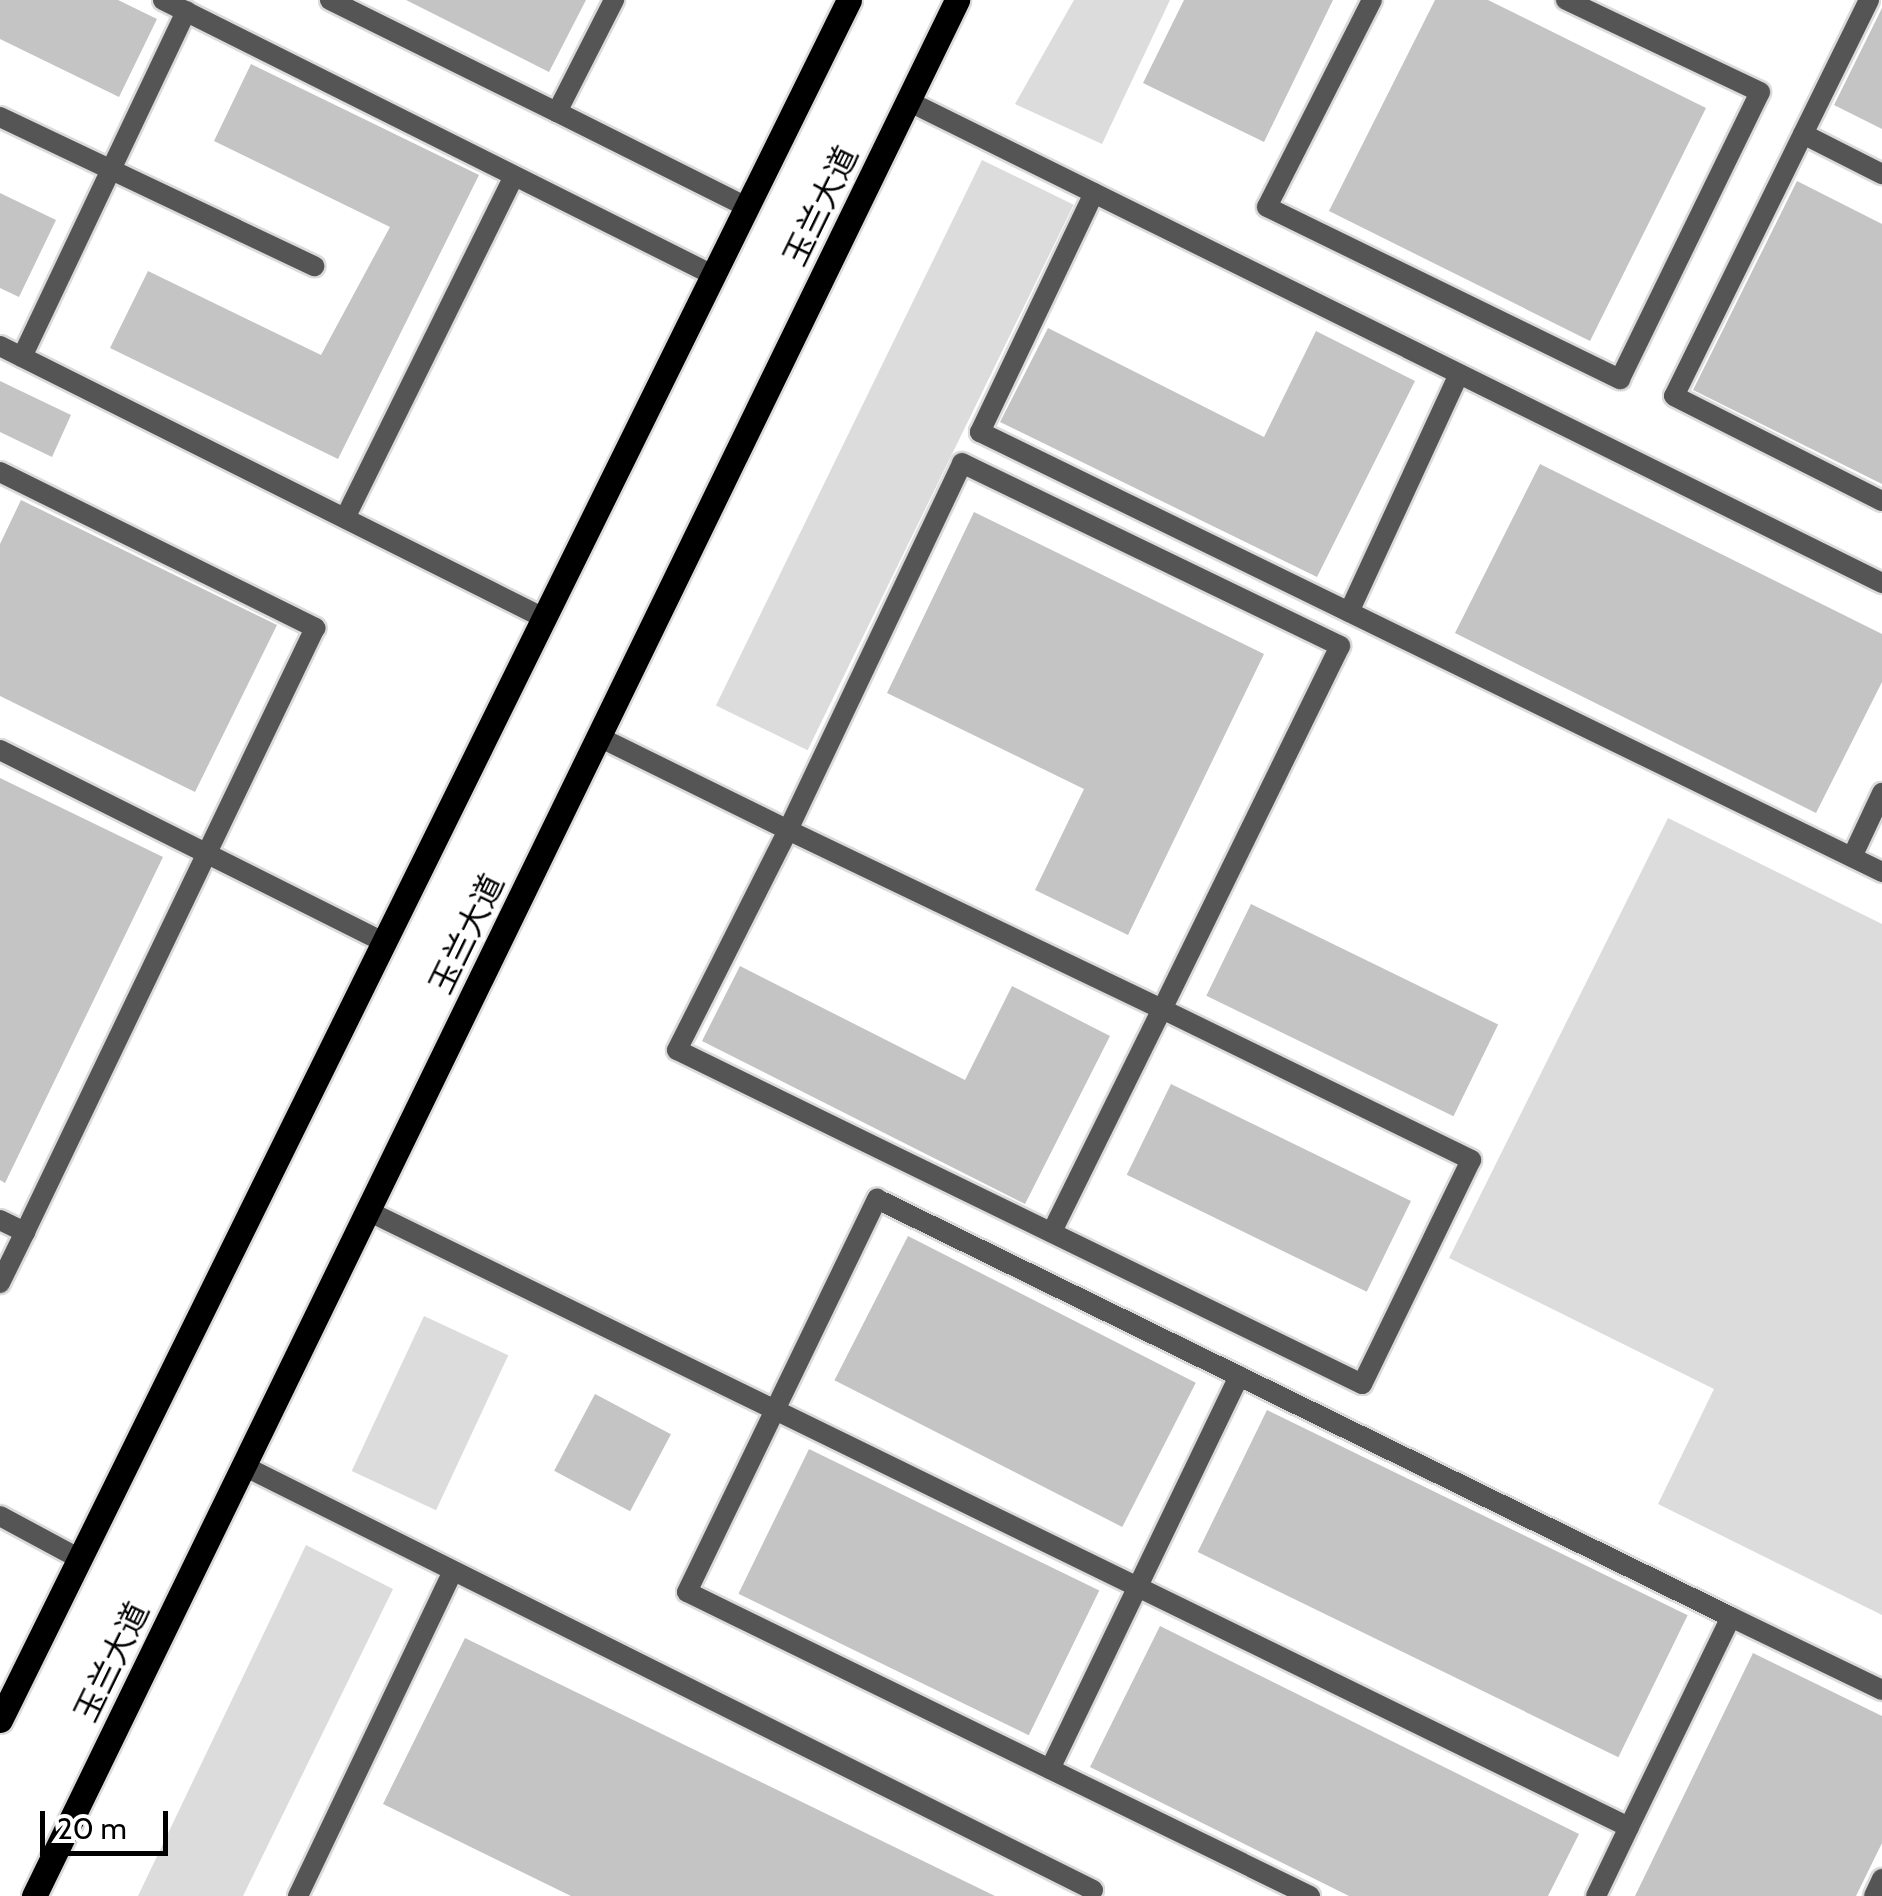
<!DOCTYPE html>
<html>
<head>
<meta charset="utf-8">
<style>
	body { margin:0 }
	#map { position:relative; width:1882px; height:1896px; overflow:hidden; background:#fff; font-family:Cabin,"Noto Sans SC",sans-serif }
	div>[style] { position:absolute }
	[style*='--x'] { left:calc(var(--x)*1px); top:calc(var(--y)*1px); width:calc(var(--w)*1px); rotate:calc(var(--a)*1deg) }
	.green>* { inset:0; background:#dcdcdc; transform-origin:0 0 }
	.building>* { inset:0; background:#c4c4c4; transform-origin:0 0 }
	.roads { filter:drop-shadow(2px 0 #dbdbdb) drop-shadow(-2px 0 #dbdbdb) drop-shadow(0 2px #dbdbdb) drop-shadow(0 -2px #dbdbdb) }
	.lane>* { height:20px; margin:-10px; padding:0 10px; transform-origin:10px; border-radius:10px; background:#555 }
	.primary>* { height:25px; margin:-12.5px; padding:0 12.5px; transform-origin:12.5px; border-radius:12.5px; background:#000 }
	span { translate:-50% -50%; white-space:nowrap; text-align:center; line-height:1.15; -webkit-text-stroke:10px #fff; paint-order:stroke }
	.street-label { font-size:32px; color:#000 }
	.scale { position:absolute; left:40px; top:1811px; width:128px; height:45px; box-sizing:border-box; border:5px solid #000; border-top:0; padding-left:12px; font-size:30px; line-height:35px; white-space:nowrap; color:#000; -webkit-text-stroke:8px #fff; paint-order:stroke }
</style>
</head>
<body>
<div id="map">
	<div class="green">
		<i style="clip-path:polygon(1074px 0,1170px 0,1102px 144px,1015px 104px)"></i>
		<i style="left:982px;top:160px;width:102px;height:607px;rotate:26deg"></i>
		<i style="clip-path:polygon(1668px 818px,1882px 924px,1882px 1615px,1658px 1504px,1714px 1389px,1449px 1258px)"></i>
		<i style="left:424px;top:1316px;width:93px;height:171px;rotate:25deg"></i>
		<i style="clip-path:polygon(306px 1545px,393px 1589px,243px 1896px,138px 1896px)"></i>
	</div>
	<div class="building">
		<i style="clip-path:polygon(0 0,118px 0,157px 19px,119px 97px,0 39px)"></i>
		<i style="clip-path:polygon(406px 0,586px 0,549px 72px)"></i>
		<i style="clip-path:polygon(1184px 0,1333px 0,1264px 142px,1143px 83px)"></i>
		<i style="clip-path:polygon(1435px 0,1488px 0,1706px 108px,1590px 341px,1329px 211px)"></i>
		<i style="clip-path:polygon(1882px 8px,1882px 129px,1834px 105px)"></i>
		<i style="clip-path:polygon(251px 64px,479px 175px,338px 459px,110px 348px,148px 271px,321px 355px,390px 227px,214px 141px)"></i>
		<i style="clip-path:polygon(1797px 181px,1882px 224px,1882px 484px,1693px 390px)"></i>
		<i style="clip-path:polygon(0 193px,56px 220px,19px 297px,0 288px)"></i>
		<i style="clip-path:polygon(1048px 328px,1264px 437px,1316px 331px,1415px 381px,1317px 577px,1000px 422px)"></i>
		<i style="clip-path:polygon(0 381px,71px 415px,52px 457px,0 432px)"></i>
		<i style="clip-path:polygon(1540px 464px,1882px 634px,1882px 682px,1816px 813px,1455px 633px)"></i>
		<i style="clip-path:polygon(21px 500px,277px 625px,195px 792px,0 696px,0 544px)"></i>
		<i style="clip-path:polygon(974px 512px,1264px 654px,1128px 935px,1035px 890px,1084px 789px,887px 693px)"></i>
		<i style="clip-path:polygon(0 778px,163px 857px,5px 1183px,0 1180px)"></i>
		<i style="left:1251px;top:904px;width:275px;height:102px;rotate:26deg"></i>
		<i style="clip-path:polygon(740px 966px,965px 1080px,1012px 986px,1110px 1036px,1025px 1204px,702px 1041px)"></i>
		<i style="left:1171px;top:1084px;width:267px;height:101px;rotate:26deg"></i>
		<i style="left:908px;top:1236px;width:323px;height:162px;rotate:27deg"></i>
		<i style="left:595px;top:1394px;width:86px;height:87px;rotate:28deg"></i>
		<i style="left:1267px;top:1410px;width:468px;height:158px;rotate:26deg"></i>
		<i style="left:809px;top:1449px;width:323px;height:161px;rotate:26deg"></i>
		<i style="clip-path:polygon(1160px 1626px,1579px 1834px,1548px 1896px,1349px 1896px,1090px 1767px)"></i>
		<i style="clip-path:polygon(465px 1638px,995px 1896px,571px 1896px,383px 1804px)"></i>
		<i style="clip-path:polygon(1753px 1653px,1882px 1716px,1882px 1843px,1856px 1896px,1635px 1896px)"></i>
	</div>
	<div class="roads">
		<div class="lane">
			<i style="--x:163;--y:0;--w:615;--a:26.57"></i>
			<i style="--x:330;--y:0;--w:253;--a:26.3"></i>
			<i style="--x:557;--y:112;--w:126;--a:-63"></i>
			<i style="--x:1372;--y:0;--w:232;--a:116.9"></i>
			<i style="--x:1267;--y:207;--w:393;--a:26"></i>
			<i style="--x:1620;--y:379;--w:319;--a:-64"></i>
			<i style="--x:1760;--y:92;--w:215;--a:-154.6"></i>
			<i style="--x:1869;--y:0;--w:441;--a:116.2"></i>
			<i style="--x:1674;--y:396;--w:233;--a:26.8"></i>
			<i style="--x:908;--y:101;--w:1087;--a:26.33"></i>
			<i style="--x:557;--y:112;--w:212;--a:26.6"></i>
			<i style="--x:0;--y:117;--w:348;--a:25.4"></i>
			<i style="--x:1803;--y:134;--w:89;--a:26.9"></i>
			<i style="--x:1094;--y:193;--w:265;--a:115.5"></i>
			<i style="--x:980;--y:432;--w:1004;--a:26"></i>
			<i style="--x:0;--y:346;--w:608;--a:26.57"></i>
			<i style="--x:22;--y:357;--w:383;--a:-64.6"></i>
			<i style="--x:0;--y:472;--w:352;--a:26.3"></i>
			<i style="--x:315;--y:628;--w:670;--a:115.65"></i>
			<i style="--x:345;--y:518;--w:381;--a:-63.7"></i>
			<i style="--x:1349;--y:612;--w:262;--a:-65.2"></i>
			<i style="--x:599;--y:737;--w:211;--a:26.2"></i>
			<i style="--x:788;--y:830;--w:415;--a:25.6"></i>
			<i style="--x:1162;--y:1009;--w:344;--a:26"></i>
			<i style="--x:1471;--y:1160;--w:249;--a:115.9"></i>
			<i style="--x:1362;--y:1384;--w:762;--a:-154.01"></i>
			<i style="--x:677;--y:1050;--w:246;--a:-63.2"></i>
			<i style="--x:788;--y:830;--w:406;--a:-64.6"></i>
			<i style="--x:962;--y:463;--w:420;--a:25.8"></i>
			<i style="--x:1340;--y:646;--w:404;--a:116.1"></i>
			<i style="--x:1162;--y:1009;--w:249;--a:116.3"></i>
			<i style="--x:0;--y:750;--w:429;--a:26.6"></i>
			<i style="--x:1852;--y:857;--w:71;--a:-64.9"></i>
			<i style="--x:368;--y:1211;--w:1403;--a:26.04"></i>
			<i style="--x:1629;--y:1827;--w:233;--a:-64.1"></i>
			<i style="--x:1731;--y:1617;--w:168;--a:25.8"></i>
			<i style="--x:0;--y:1220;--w:28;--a:26"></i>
			<i style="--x:25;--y:1232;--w:57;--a:116.1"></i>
			<i style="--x:244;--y:1466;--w:949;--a:26.54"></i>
			<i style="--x:0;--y:1516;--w:91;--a:28.3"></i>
			<i style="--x:1050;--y:1769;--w:436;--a:-64.3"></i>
			<i style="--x:298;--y:1896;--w:360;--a:-64.5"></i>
			<i style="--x:1310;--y:1896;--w:693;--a:-153.99"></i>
			<i style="--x:687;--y:1592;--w:437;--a:-64.2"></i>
			<i style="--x:877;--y:1199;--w:951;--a:26.08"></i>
			<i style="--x:1596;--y:1896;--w:76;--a:-64.4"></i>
			<i style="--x:1874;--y:1896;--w:19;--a:-65"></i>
		</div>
		<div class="primary">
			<i style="--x:0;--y:1720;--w:1918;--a:-63.73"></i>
			<i style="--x:34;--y:1896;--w:2109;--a:-64.04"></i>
		</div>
	</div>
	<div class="street-label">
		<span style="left:821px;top:206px;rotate:-64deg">玉兰大道</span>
		<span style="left:467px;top:934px;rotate:-64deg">玉兰大道</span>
		<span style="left:112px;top:1662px;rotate:-64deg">玉兰大道</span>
	</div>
	<div class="scale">20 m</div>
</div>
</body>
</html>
